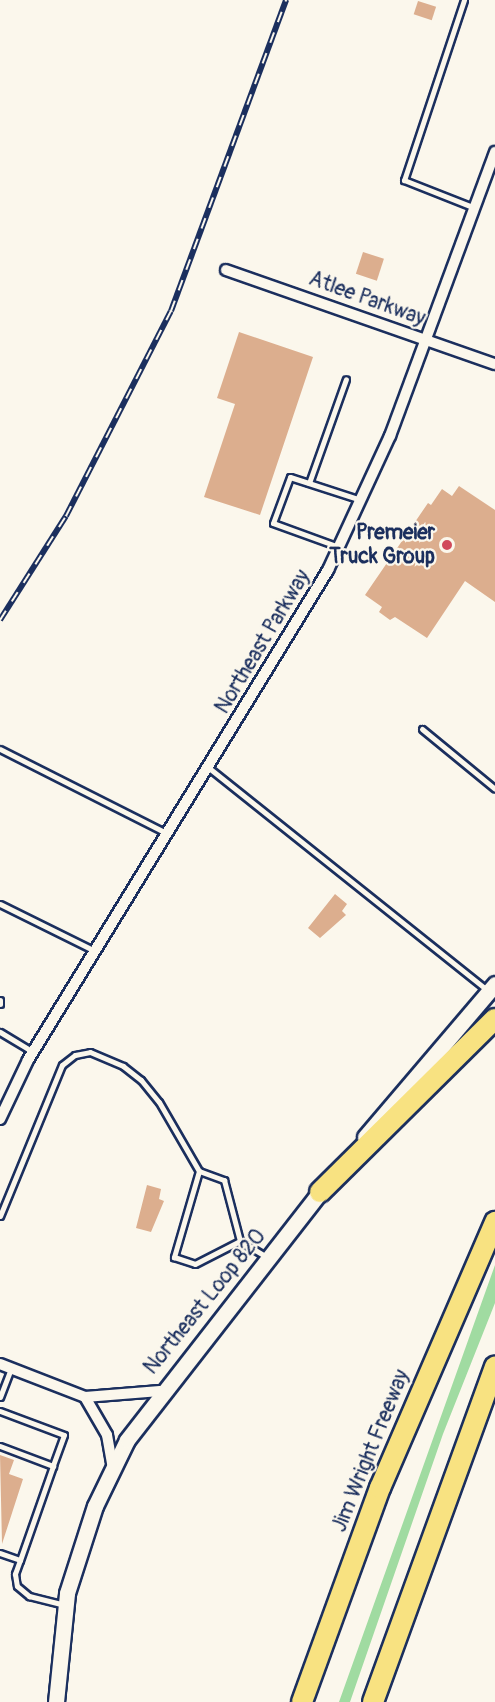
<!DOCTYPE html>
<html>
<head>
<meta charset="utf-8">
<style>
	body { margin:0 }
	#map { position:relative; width:495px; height:1702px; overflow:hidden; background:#fbf7ec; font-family:Pangolin,sans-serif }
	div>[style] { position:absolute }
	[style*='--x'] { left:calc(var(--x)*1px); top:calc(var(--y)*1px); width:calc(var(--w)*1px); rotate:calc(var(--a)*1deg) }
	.green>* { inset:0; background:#a0dba1 }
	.building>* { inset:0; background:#dcae8e; transform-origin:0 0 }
	.roads { filter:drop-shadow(2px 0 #1b2f5e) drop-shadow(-2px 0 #1b2f5e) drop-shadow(0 2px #1b2f5e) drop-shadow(0 -2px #1b2f5e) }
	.lane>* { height:5px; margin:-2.5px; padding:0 2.5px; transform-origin:2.5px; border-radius:2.5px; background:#fbf7ec }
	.street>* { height:10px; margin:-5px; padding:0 5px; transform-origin:5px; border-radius:5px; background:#fbf7ec }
	.secondary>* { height:15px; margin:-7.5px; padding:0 7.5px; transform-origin:7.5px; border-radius:7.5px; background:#fbf7ec }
	.highway>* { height:20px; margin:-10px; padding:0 10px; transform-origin:10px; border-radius:10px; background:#f8e281 }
	.rail>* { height:6px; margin-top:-3px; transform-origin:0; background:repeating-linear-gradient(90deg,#fbf7ec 0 11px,#1b2f5e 0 22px); box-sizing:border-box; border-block:2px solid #1b2f5e }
	.dots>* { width:16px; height:16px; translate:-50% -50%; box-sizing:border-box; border:3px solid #fbf7ec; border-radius:50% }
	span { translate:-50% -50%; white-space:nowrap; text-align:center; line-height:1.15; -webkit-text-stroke:4.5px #fbf7ec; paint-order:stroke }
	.street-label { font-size:21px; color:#1b2f5e }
	.poi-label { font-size:21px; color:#1b2f5e; font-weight:700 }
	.right { translate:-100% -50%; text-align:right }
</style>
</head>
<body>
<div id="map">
	<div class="green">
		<i style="clip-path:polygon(495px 1265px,495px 1303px,443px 1434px,350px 1702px,339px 1702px)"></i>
	</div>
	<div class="building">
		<i style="left:418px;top:1px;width:19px;height:14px;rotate:18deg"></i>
		<i style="left:363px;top:252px;width:22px;height:23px;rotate:18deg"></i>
		<i style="clip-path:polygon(239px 332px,313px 357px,260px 515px,204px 497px,235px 404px,217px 398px)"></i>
		<i style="clip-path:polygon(459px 486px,495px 510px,495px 602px,465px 581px,427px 638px,395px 617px,390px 620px,379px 612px,382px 607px,365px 595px,428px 503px,431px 505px,442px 489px,452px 496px)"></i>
		<i style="clip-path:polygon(335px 894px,347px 904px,342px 911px,346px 915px,320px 938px,308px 928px)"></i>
		<i style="clip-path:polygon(147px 1185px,161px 1189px,159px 1199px,164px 1201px,151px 1232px,136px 1228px)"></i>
		<i style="clip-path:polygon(0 1455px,14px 1460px,9px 1474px,23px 1479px,2px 1544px)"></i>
	</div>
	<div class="roads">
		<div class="lane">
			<i style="--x:464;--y:0;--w:190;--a:108.4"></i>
			<i style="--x:404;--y:180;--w:76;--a:21.5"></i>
			<i style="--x:309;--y:483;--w:110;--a:-70.4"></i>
			<i style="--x:339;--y:547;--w:70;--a:-160"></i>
			<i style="--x:273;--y:523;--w:49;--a:-69.7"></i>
			<i style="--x:290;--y:477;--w:75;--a:17.9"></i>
			<i style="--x:422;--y:729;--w:94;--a:39.4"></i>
			<i style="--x:0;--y:749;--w:186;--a:26.8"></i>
			<i style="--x:209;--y:768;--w:356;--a:38.6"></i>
			<i style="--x:0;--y:904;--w:106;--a:26.3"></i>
			<i style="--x:0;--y:1000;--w:4;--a:90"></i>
			<i style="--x:0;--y:1032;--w:39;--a:31"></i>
			<i style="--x:199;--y:1171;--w:90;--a:106.2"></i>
			<i style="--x:174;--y:1257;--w:22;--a:18"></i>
			<i style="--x:195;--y:1264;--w:51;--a:-27.1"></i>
			<i style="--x:0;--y:1216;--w:163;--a:-67.7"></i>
			<i style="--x:62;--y:1065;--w:16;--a:-38"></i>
			<i style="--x:75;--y:1055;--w:15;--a:-11"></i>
			<i style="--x:90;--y:1052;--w:36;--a:23"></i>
			<i style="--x:123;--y:1066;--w:23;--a:38"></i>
			<i style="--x:141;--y:1080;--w:28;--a:51"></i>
			<i style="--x:159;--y:1102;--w:80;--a:59.9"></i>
			<i style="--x:199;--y:1171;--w:27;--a:20"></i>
			<i style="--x:224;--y:1180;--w:63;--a:75.3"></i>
			<i style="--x:240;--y:1241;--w:31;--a:31"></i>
			<i style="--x:0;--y:1397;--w:31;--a:-69"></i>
			<i style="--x:0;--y:1411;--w:68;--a:20.6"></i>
			<i style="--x:64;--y:1435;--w:33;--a:110"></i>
			<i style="--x:0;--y:1446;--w:57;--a:20.7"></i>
			<i style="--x:53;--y:1466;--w:100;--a:109.3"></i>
			<i style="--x:20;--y:1560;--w:21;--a:-161"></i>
			<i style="--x:20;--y:1560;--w:15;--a:110"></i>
			<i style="--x:15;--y:1574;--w:12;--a:81"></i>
			<i style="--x:17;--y:1586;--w:16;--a:40"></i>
			<i style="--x:29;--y:1596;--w:36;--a:14"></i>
		</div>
		<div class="street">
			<i style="--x:226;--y:270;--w:285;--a:19.3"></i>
			<i style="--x:0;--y:1119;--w:65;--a:-64.6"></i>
			<i style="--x:28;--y:1060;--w:575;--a:-58.52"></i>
			<i style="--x:328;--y:570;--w:148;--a:-65.2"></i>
			<i style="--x:390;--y:436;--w:303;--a:-69.7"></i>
			<i style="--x:0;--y:1364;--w:91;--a:21.2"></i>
			<i style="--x:85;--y:1397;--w:75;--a:-4.6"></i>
			<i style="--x:85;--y:1397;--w:44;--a:59.9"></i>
			<i style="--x:107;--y:1435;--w:34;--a:80"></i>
		</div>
		<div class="secondary">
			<i style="--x:365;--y:1137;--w:201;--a:-49.6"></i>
			<i style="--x:56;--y:1702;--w:110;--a:-84.2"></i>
			<i style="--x:67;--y:1593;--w:91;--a:-72.2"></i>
			<i style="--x:95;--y:1506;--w:73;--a:-64.1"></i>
			<i style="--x:127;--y:1440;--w:326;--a:-52.1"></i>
		</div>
		<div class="highway">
			<i style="--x:320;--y:1192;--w:246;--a:-44.7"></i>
			<i style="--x:302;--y:1702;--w:228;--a:-70"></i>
			<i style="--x:380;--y:1488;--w:290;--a:-66.6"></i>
			<i style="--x:373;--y:1702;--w:357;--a:-70"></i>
		</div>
	</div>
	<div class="rail">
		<i style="--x:0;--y:620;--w:123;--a:-57.6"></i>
		<i style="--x:66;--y:516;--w:230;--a:-62.9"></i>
		<i style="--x:171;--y:311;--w:332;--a:-69.7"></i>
	</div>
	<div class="dots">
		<i style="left:447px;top:545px;background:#d1495b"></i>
	</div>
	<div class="street-label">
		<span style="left:367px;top:299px;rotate:20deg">Atlee Parkway</span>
		<span style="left:263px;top:642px;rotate:-59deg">Northeast Parkway</span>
		<span style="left:205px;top:1302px;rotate:-51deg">Northeast Loop 820</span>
		<span style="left:371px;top:1451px;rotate:-68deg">Jim Wright Freeway</span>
	</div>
	<div class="poi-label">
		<span class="right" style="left:435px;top:545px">Premeier<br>Truck Group</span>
	</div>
</div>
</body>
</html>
